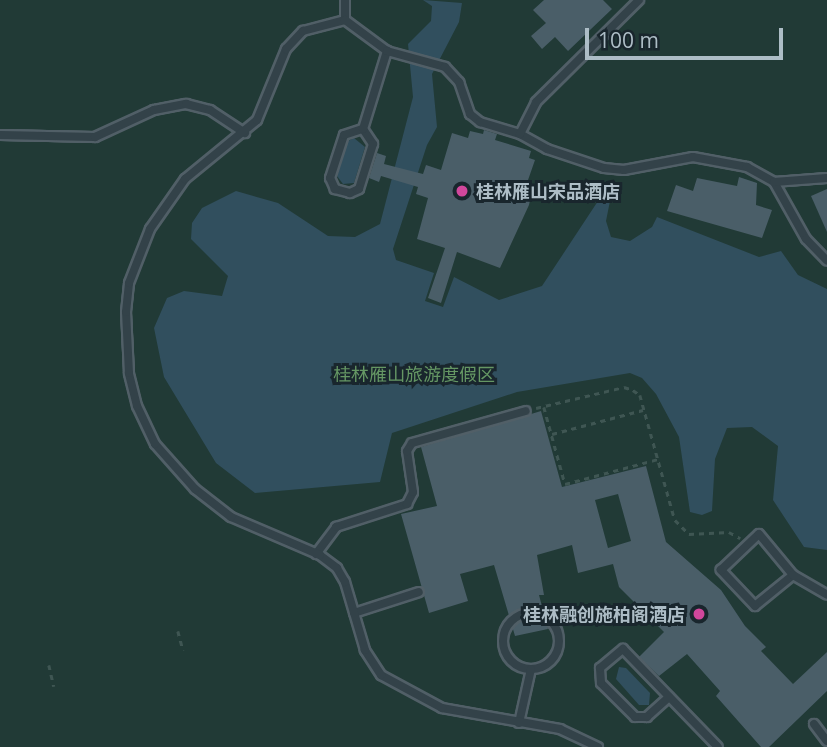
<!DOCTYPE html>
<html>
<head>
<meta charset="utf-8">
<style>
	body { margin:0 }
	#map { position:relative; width:827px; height:747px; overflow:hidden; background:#203039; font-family:"Open Sans","Noto Sans SC",sans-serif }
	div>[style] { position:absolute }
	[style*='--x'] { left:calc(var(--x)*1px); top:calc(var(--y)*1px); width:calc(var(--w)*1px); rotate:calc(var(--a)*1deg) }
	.green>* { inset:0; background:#213a36; transform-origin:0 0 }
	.water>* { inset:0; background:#314f5e }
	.building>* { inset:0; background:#4a5e68 }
	.path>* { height:2.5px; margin-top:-1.25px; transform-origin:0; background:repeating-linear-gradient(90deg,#3f5653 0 5px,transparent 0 10px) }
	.roads { filter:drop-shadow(2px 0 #515f67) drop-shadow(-2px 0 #515f67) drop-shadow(0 2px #515f67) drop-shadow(0 -2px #515f67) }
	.lane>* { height:8px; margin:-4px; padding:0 4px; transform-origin:4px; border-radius:4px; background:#334249 }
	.lane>.ring { margin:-4px; padding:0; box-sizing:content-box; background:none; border:8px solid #334249; border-radius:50% }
	.dots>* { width:19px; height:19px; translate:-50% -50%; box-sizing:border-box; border:4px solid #19262d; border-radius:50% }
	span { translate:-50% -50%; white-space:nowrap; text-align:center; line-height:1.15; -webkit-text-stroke:6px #19262d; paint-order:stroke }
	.poi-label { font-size:18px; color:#adbdc6; font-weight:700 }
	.left { translate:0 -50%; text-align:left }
	.right { translate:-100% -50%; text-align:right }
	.park-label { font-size:18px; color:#659764 }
	.scale { position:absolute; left:585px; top:28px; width:198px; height:32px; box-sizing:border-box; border:4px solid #adbdc6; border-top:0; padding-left:9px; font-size:21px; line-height:24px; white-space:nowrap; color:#adbdc6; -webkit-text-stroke:5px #19262d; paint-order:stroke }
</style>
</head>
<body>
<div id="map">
	<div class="green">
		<i style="left:0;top:0;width:827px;height:747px"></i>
	</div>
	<div class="water">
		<i style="clip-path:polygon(423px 0,462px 3px,459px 22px,432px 74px,437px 127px,427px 145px,393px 249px,396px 260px,434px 273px,425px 301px,443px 307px,454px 277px,499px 300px,542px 286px,598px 201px,610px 201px,606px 221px,611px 237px,630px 241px,652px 227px,657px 217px,759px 257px,781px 251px,798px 275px,827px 289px,827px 550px,804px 547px,773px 500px,778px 446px,752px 427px,727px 428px,715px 459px,712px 511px,702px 515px,690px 512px,679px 437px,656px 394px,642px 378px,630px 373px,517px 392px,392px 433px,380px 482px,255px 493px,216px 463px,164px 377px,154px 328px,167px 298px,184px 291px,222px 296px,228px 276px,191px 239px,192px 223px,202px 208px,236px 191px,278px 203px,328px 236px,355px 237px,380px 224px,413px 97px,408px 44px,431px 21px,432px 6px)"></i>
		<i style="clip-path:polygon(354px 138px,365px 147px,354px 183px,343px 184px,337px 176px,348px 141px)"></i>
		<i style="clip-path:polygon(619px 667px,626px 668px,650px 693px,649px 705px,639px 705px,616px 679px)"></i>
	</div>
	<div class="building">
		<i style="clip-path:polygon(544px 0,603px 0,612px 9px,568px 51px,555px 37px,542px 49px,531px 36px,546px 23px,533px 10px)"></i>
		<i style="clip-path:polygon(484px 130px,497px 134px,495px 140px,531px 151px,529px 158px,535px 160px,527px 183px,533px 185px,529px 205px,500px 268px,457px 252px,441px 303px,428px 298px,445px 248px,417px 239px,428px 198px,416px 194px,418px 187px,381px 176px,379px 182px,369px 178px,377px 153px,386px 156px,384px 164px,423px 174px,426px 165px,441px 170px,452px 133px,468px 138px,470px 131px,483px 134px)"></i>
		<i style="clip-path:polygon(739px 177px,757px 183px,756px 205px,772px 210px,762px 238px,667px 211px,676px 185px,693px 191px,697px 178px,737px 186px)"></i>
		<i style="clip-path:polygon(827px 189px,827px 232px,811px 196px)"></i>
		<i style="clip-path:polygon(evenodd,541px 411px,562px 487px,646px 466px,666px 542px,721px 590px,745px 626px,766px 647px,761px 651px,793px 684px,827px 652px,827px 691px,769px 747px,761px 747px,716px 696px,720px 691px,687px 654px,659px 676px,639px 657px,664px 632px,619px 587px,613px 564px,578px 573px,572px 545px,537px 555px,544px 595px,539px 595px,548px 629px,515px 636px,494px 565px,460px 574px,468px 601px,429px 613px,401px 514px,437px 506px,421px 447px,541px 411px,618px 494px,631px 541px,608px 548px,595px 500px,618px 494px)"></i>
	</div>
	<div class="path">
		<i style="--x:544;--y:407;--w:80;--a:74.7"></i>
		<i style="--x:565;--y:484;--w:96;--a:-15"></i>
		<i style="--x:536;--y:408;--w:90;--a:-13.4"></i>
		<i style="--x:624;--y:387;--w:9;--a:18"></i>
		<i style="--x:633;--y:390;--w:9;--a:36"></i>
		<i style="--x:640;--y:395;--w:130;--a:74.4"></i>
		<i style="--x:675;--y:520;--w:20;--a:45"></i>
		<i style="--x:689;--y:534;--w:40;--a:-2.9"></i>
		<i style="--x:729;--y:532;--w:13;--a:29"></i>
		<i style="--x:552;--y:434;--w:94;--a:-14.8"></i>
		<i style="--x:178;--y:631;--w:20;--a:75"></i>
		<i style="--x:49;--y:665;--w:22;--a:77"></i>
	</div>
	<div class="roads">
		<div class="lane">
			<i style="--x:345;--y:20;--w:20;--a:-90"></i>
			<i style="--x:363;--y:129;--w:18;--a:56"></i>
			<i style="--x:373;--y:144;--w:47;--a:107.3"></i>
			<i style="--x:359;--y:189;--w:10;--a:156"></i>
			<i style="--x:350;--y:193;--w:16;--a:-165"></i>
			<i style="--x:335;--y:189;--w:12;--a:-114"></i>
			<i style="--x:330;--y:178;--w:45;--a:-72"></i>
			<i style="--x:344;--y:135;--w:20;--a:-18"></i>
			<i style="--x:363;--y:129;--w:82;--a:-72.9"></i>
			<i style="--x:520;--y:134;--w:31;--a:29"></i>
			<i style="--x:547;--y:149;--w:60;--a:18.4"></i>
			<i style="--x:604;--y:168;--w:20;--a:6"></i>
			<i style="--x:624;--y:170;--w:70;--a:-10.7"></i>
			<i style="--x:693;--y:157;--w:55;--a:10.5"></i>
			<i style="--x:747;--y:167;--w:31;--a:29"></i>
			<i style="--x:774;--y:182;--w:65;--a:60.7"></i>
			<i style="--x:806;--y:239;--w:30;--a:46"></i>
			<i style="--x:0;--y:135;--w:95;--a:1.2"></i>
			<i style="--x:95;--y:137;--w:65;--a:-24.6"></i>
			<i style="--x:154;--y:110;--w:33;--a:-11"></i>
			<i style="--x:186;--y:104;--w:25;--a:14"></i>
			<i style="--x:210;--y:110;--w:42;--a:33.3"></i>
			<i style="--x:774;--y:182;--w:53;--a:-4.3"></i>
			<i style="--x:316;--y:554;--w:34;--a:-53"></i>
			<i style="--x:336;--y:527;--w:75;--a:-17.9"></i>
			<i style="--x:407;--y:504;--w:13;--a:-63"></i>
			<i style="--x:413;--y:492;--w:41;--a:-98.3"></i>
			<i style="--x:407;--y:451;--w:9;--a:-58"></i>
			<i style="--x:412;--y:443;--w:118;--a:-15.7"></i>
			<i style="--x:793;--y:575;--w:49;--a:140.8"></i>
			<i style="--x:755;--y:606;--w:50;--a:-133.4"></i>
			<i style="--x:721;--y:570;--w:52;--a:-43.5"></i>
			<i style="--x:759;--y:534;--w:53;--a:50.3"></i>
			<i style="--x:793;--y:575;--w:39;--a:30"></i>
			<i style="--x:354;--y:613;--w:68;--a:-17.9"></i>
			<i class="ring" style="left:503px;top:613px;width:48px;height:48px"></i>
			<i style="--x:669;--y:697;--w:30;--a:138"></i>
			<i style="--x:647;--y:717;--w:12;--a:180"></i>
			<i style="--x:635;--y:717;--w:48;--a:-135"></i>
			<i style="--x:601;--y:683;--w:15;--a:-94"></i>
			<i style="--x:600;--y:668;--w:30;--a:-40"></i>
			<i style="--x:623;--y:649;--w:136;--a:45.9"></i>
			<i style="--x:519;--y:723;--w:55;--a:-77.5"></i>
			<i style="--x:814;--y:724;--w:21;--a:53"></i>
			<i style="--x:598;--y:747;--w:42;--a:-154.7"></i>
			<i style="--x:560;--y:729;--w:120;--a:-169.9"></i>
			<i style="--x:442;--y:708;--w:69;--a:-151.6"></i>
			<i style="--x:381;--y:675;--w:30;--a:-123"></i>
			<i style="--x:365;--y:650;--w:71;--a:-106.4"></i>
			<i style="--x:345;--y:582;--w:16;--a:-120"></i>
			<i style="--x:337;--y:568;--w:21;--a:-143"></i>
			<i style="--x:320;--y:555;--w:97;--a:-156.9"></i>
			<i style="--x:231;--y:517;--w:46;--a:-142.1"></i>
			<i style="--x:195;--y:489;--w:60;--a:-131.6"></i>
			<i style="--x:155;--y:444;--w:42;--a:-115.3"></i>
			<i style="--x:137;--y:406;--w:34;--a:-104"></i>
			<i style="--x:129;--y:373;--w:61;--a:-92.8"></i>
			<i style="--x:126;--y:312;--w:29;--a:-84"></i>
			<i style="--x:129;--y:283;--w:58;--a:-68.7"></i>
			<i style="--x:150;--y:229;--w:61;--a:-55"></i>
			<i style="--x:185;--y:179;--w:93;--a:-39.3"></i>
			<i style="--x:257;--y:120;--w:77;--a:-67.8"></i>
			<i style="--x:286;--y:49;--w:25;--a:-47"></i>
			<i style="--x:303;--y:31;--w:43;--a:-14.7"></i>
			<i style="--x:345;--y:20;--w:52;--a:36.4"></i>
			<i style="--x:387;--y:51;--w:60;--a:15.4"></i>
			<i style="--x:445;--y:67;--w:21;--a:47"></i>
			<i style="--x:459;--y:82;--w:34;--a:71"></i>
			<i style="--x:470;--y:114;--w:13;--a:39"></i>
			<i style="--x:480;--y:122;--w:42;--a:16.7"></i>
			<i style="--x:520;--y:134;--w:36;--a:-63"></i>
			<i style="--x:536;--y:102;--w:145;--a:-44.7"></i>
		</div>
	</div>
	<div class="dots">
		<i style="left:462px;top:191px;background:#d1479c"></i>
		<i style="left:699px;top:614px;background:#d1479c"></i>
	</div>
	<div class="poi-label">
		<span class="left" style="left:476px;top:191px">桂林雁山宋品酒店</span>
		<span class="right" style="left:685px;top:614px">桂林融创施柏阁酒店</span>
	</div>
	<div class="park-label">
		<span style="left:414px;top:374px">桂林雁山旅游度假区</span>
	</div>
	<div class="scale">100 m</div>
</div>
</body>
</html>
